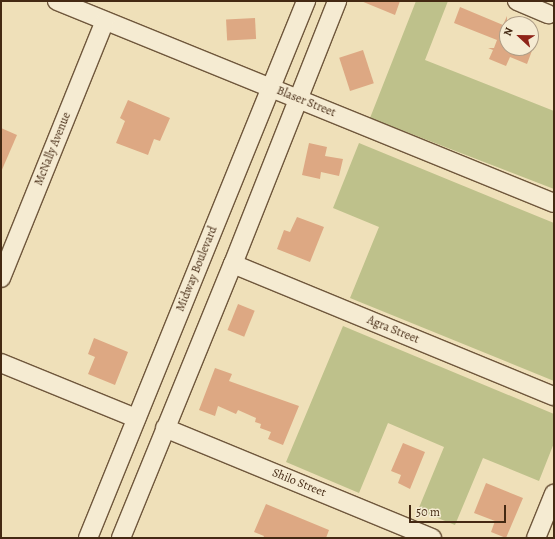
<!DOCTYPE html>
<html>
<head>
<meta charset="utf-8">
<style>
	body { margin:0 }
	#map { position:relative; width:555px; height:539px; overflow:hidden; background:#efe0b9; font-family:Alegreya,serif }
	div>[style] { position:absolute }
	[style*='--x'] { left:calc(var(--x)*1px); top:calc(var(--y)*1px); width:calc(var(--w)*1px); rotate:calc(var(--a)*1deg) }
	.green>* { inset:0; background:#bec18b }
	.building>* { inset:0; background:#dda883; transform-origin:0 0 }
	.roads { filter:drop-shadow(1px 0 #6f573c) drop-shadow(-1px 0 #6f573c) drop-shadow(0 1px #6f573c) drop-shadow(0 -1px #6f573c) }
	.minor>* { height:18px; margin:-9px; padding:0 9px; transform-origin:9px; border-radius:9px; background:#f5ebd2 }
	span { translate:-50% -50%; white-space:nowrap; text-align:center; line-height:1.15; -webkit-text-stroke:3px #f5ebd2; paint-order:stroke }
	.street-label { font-size:12px; color:#442913 }
	.frame { position:absolute; inset:0; border:2px solid #442913; pointer-events:none }
	.north { position:absolute; left:499px; top:16px; width:40px; height:40px; box-sizing:border-box; background:#f5ebd2; border:1px solid #ae9d86; border-radius:50%; rotate:292deg; font-size:11px; font-weight:700; line-height:16px; text-align:center; color:#442913 }
	.north::after { content:''; display:block; margin:auto; width:14px; height:18px; background:#8f2418; clip-path:polygon(50% 0,100% 100%,50% 72%,0 100%) }
	.scale { position:absolute; left:409px; top:505px; width:97px; height:18px; box-sizing:border-box; border:2px solid #442913; border-top:0; padding-left:5px; font-size:12px; line-height:14px; white-space:nowrap; color:#442913; -webkit-text-stroke:3px #f5ebd2; paint-order:stroke }
</style>
</head>
<body>
<div id="map">
	<div class="green">
		<i style="clip-path:polygon(416px 1px,448px 1px,425px 60px,554px 111px,554px 189px,370px 118px)"></i>
		<i style="clip-path:polygon(359px 143px,554px 223px,554px 381px,350px 298px,379px 227px,333px 208px)"></i>
		<i style="clip-path:polygon(343px 326px,554px 414px,554px 443px,539px 481px,483px 458px,455px 525px,418px 510px,444px 447px,388px 423px,359px 493px,286px 462px)"></i>
	</div>
	<div class="building">
		<i style="clip-path:polygon(361px 1px,400px 1px,395px 15px)"></i>
		<i style="clip-path:polygon(460px 7px,503px 25px,507px 16px,507px 48px,533px 48px,527px 64px,510px 57px,506px 66px,489px 59px,493px 50px,488px 48px,494px 48px,497px 40px,454px 23px)"></i>
		<i style="left:255px;top:18px;width:21px;height:29px;rotate:87deg"></i>
		<i style="left:363px;top:50px;width:35px;height:25px;rotate:72deg"></i>
		<i style="clip-path:polygon(128px 100px,170px 118px,160px 141px,154px 139px,148px 155px,116px 143px,125px 121px,120px 118px)"></i>
		<i style="clip-path:polygon(1px 128px,17px 135px,1px 172px)"></i>
		<i style="clip-path:polygon(309px 143px,327px 147px,325px 156px,343px 159px,339px 176px,321px 172px,320px 179px,302px 175px)"></i>
		<i style="clip-path:polygon(297px 217px,324px 227px,310px 262px,277px 249px,284px 230px,290px 232px)"></i>
		<i style="left:238px;top:304px;width:18px;height:28px;rotate:22deg"></i>
		<i style="clip-path:polygon(94px 338px,128px 352px,115px 385px,88px 374px,95px 357px,88px 354px)"></i>
		<i style="clip-path:polygon(215px 368px,232px 374px,229px 381px,299px 406px,283px 445px,268px 439px,271px 432px,260px 428px,261px 424px,255px 422px,256px 418px,238px 410px,236px 414px,218px 406px,215px 416px,199px 410px)"></i>
		<i style="clip-path:polygon(403px 443px,425px 452px,410px 489px,398px 483px,401px 475px,391px 471px)"></i>
		<i style="clip-path:polygon(486px 483px,523px 498px,506px 538px,491px 532px,495px 521px,474px 513px)"></i>
		<i style="clip-path:polygon(266px 504px,329px 530px,326px 538px,263px 538px,264px 536px,254px 532px)"></i>
	</div>
	<div class="roads">
		<div class="minor">
			<i style="--x:57;--y:1;--w:536;--a:22.12"></i>
			<i style="--x:517;--y:1;--w:34;--a:23"></i>
			<i style="--x:233;--y:264;--w:347;--a:22.4"></i>
			<i style="--x:1;--y:278;--w:277;--a:-68"></i>
			<i style="--x:1;--y:363;--w:146;--a:22.2"></i>
			<i style="--x:165;--y:428;--w:289;--a:22.4"></i>
			<i style="--x:88;--y:538;--w:580;--a:-67.9"></i>
			<i style="--x:121;--y:538;--w:296;--a:-67.8"></i>
			<i style="--x:233;--y:264;--w:283;--a:-68.4"></i>
			<i style="--x:536;--y:538;--w:48;--a:-67.8"></i>
		</div>
	</div>
	<div class="street-label">
		<span style="left:306px;top:102px;rotate:22deg">Blaser Street</span>
		<span style="left:53px;top:149px;rotate:-68deg">McNally Avenue</span>
		<span style="left:197px;top:269px;rotate:-68deg">Midway Boulevard</span>
		<span style="left:393px;top:330px;rotate:22deg">Agra Street</span>
		<span style="left:299px;top:483px;rotate:22deg">Shilo Street</span>
	</div>
	<div class="frame"></div>
	<div class="north">N</div>
	<div class="scale">50 m</div>
</div>
</body>
</html>
